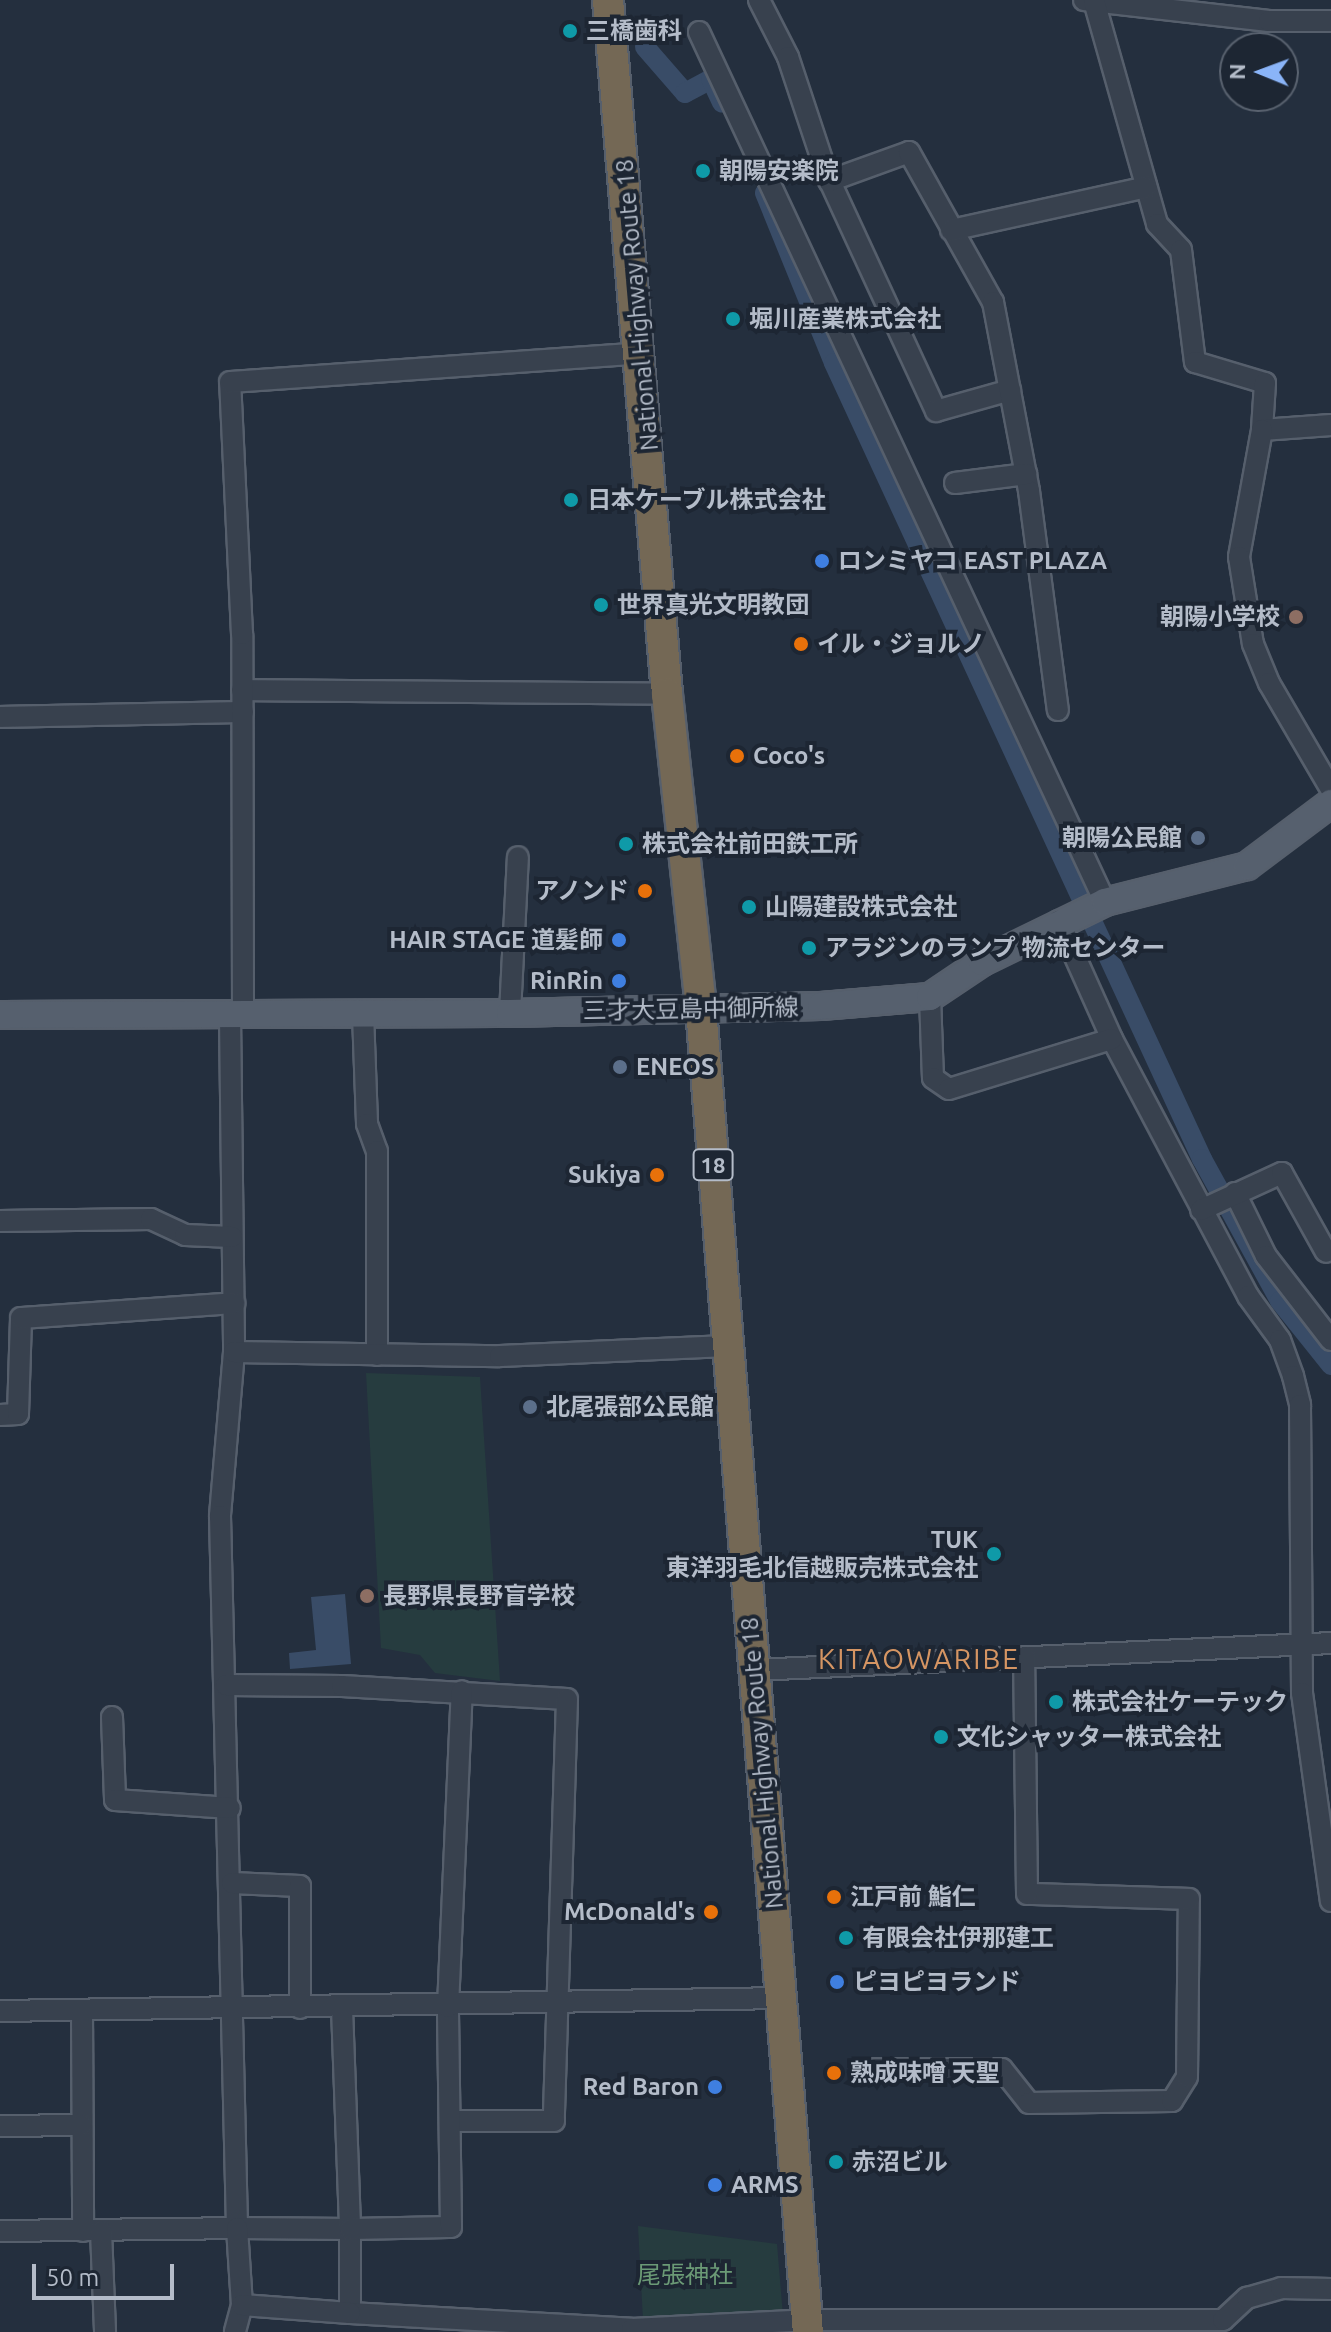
<!DOCTYPE html>
<html>
<head>
<meta charset="utf-8">
<style>
	body { margin:0 }
	#map { position:relative; width:1331px; height:2332px; overflow:hidden; background:#242f3e; font-family:Ubuntu,"Noto Sans JP",sans-serif }
	div>[style] { position:absolute }
	[style*='--x'] { left:calc(var(--x)*1px); top:calc(var(--y)*1px); width:calc(var(--w)*1px); rotate:calc(var(--a)*1deg) }
	.green>* { inset:0; background:#263c3f }
	.water>* { inset:0; background:#394c67 }
	.canal>* { height:20px; margin:-10px; padding:0 10px; transform-origin:10px; border-radius:10px; background:#394c67 }
	.roads { filter:drop-shadow(2px 0 #565f6c) drop-shadow(-2px 0 #565f6c) drop-shadow(0 2px #565f6c) drop-shadow(0 -2px #565f6c) }
	.minor>* { height:20px; margin:-10px; padding:0 10px; transform-origin:10px; border-radius:10px; background:#38414e }
	.major>* { height:26px; margin:-13px; padding:0 13px; transform-origin:13px; border-radius:13px; background:#56606e }
	.highway>* { height:30px; margin:-15px; padding:0 15px; transform-origin:15px; border-radius:15px; background:#746855 }
	.dots>* { width:22px; height:22px; translate:-50% -50%; box-sizing:border-box; border:4px solid #1d2633; border-radius:50% }
	span { translate:-50% -50%; white-space:nowrap; text-align:center; line-height:1.15; -webkit-text-stroke:8px #1d2633; paint-order:stroke }
	.shield-label span { padding:2px 6px; background:#1d2633; border:2px solid; border-radius:6px; -webkit-text-stroke-width:0 }
	.shield-label { font-size:22px; color:#b4bcc9; font-weight:700 }
	.poi-label { font-size:24px; color:#b4bcc9; font-weight:700 }
	.left { translate:0 -50%; text-align:left }
	.right { translate:-100% -50%; text-align:right }
	.street-label { font-size:24px; color:#b4bcc9 }
	.park-label { font-size:24px; color:#6b9a76 }
	.quarter-label { font-size:28px; color:#d59563; letter-spacing:2px }
	.north { position:absolute; left:1219px; top:32px; width:80px; height:80px; box-sizing:border-box; background:#1d2633; border:2px solid #59626f; border-radius:50%; rotate:271deg; font-size:22px; font-weight:700; line-height:32px; text-align:center; color:#b4bcc9 }
	.north::after { content:''; display:block; margin:auto; width:28px; height:36px; background:#8ab4f8; clip-path:polygon(50% 0,100% 100%,50% 72%,0 100%) }
	.scale { position:absolute; left:32px; top:2264px; width:142px; height:36px; box-sizing:border-box; border:4px solid #b4bcc9; border-top:0; padding-left:10px; font-size:24px; line-height:28px; white-space:nowrap; color:#b4bcc9; -webkit-text-stroke:6px #1d2633; paint-order:stroke }
</style>
</head>
<body>
<div id="map">
	<div class="green">
		<i style="clip-path:polygon(366px 1373px,480px 1377px,500px 1681px,435px 1673px,420px 1655px,381px 1648px)"></i>
		<i style="clip-path:polygon(638px 2226px,777px 2244px,783px 2316px,643px 2320px)"></i>
	</div>
	<div class="water">
		<i style="clip-path:polygon(345px 1594px,351px 1664px,290px 1669px,289px 1653px,316px 1650px,311px 1597px)"></i>
	</div>
	<div class="canal">
		<i style="--x:645;--y:47;--w:61;--a:49"></i>
		<i style="--x:685;--y:93;--w:30;--a:-28"></i>
		<i style="--x:711;--y:79;--w:26;--a:65"></i>
		<i style="--x:765;--y:193;--w:183;--a:67.9"></i>
		<i style="--x:834;--y:363;--w:877;--a:65.19"></i>
		<i style="--x:1202;--y:1159;--w:162;--a:61.2"></i>
		<i style="--x:1280;--y:1301;--w:82;--a:51.4"></i>
	</div>
	<div class="roads">
		<div class="minor">
			<i style="--x:759;--y:0;--w:64;--a:63"></i>
			<i style="--x:788;--y:57;--w:124;--a:71.7"></i>
			<i style="--x:827;--y:175;--w:260;--a:65.2"></i>
			<i style="--x:936;--y:411;--w:77;--a:-15.8"></i>
			<i style="--x:1084;--y:0;--w:186;--a:6.5"></i>
			<i style="--x:1269;--y:21;--w:62;--a:0"></i>
			<i style="--x:1094;--y:1;--w:232;--a:74.2"></i>
			<i style="--x:1157;--y:224;--w:35;--a:47"></i>
			<i style="--x:1181;--y:250;--w:113;--a:82.9"></i>
			<i style="--x:1195;--y:362;--w:73;--a:16.7"></i>
			<i style="--x:1265;--y:383;--w:47;--a:93.7"></i>
			<i style="--x:1262;--y:430;--w:69;--a:-4.1"></i>
			<i style="--x:699;--y:32;--w:960;--a:64.98"></i>
			<i style="--x:829;--y:181;--w:85;--a:-19.9"></i>
			<i style="--x:909;--y:152;--w:172;--a:60.8"></i>
			<i style="--x:993;--y:302;--w:192;--a:79.2"></i>
			<i style="--x:1029;--y:491;--w:221;--a:82.5"></i>
			<i style="--x:951;--y:230;--w:200;--a:-12.4"></i>
			<i style="--x:1262;--y:430;--w:129;--a:100.3"></i>
			<i style="--x:1239;--y:557;--w:88;--a:80.9"></i>
			<i style="--x:1253;--y:644;--w:42;--a:67.7"></i>
			<i style="--x:1269;--y:683;--w:123;--a:59.7"></i>
			<i style="--x:955;--y:483;--w:72;--a:-7.2"></i>
			<i style="--x:242;--y:690;--w:425;--a:0.5"></i>
			<i style="--x:0;--y:717;--w:243;--a:-1.2"></i>
			<i style="--x:1059;--y:921;--w:129;--a:65.8"></i>
			<i style="--x:1112;--y:1039;--w:291;--a:62.1"></i>
			<i style="--x:1248;--y:1296;--w:54;--a:54"></i>
			<i style="--x:1280;--y:1340;--w:38;--a:70"></i>
			<i style="--x:1293;--y:1376;--w:30;--a:76"></i>
			<i style="--x:1300;--y:1405;--w:288;--a:89.6"></i>
			<i style="--x:1302;--y:1693;--w:210;--a:82.1"></i>
			<i style="--x:930;--y:997;--w:81;--a:87.9"></i>
			<i style="--x:933;--y:1078;--w:19;--a:35"></i>
			<i style="--x:949;--y:1089;--w:170;--a:-17.1"></i>
			<i style="--x:510;--y:1013;--w:156;--a:-87.1"></i>
			<i style="--x:363;--y:1014;--w:110;--a:87.9"></i>
			<i style="--x:367;--y:1124;--w:29;--a:70"></i>
			<i style="--x:377;--y:1151;--w:204;--a:90"></i>
			<i style="--x:230;--y:1016;--w:336;--a:89.3"></i>
			<i style="--x:234;--y:1352;--w:165;--a:94.9"></i>
			<i style="--x:220;--y:1516;--w:712;--a:88.63"></i>
			<i style="--x:237;--y:2228;--w:113;--a:0.5"></i>
			<i style="--x:350;--y:2229;--w:84;--a:90"></i>
			<i style="--x:350;--y:2313;--w:282;--a:3.2"></i>
			<i style="--x:632;--y:2329;--w:175;--a:-2.9"></i>
			<i style="--x:807;--y:2320;--w:416;--a:0"></i>
			<i style="--x:1223;--y:2320;--w:33;--a:-43"></i>
			<i style="--x:1247;--y:2298;--w:35;--a:-16"></i>
			<i style="--x:1281;--y:2288;--w:50;--a:1.1"></i>
			<i style="--x:243;--y:1016;--w:382;--a:-90.1"></i>
			<i style="--x:242;--y:634;--w:252;--a:-92.7"></i>
			<i style="--x:230;--y:382;--w:413;--a:-4"></i>
			<i style="--x:1235;--y:1193;--w:70;--a:63.8"></i>
			<i style="--x:1266;--y:1256;--w:106;--a:52.3"></i>
			<i style="--x:1201;--y:1210;--w:89;--a:-24.6"></i>
			<i style="--x:1282;--y:1173;--w:90;--a:60.9"></i>
			<i style="--x:0;--y:1221;--w:151;--a:-0.8"></i>
			<i style="--x:151;--y:1219;--w:38;--a:25"></i>
			<i style="--x:185;--y:1235;--w:47;--a:2.4"></i>
			<i style="--x:234;--y:1352;--w:266;--a:0.9"></i>
			<i style="--x:500;--y:1356;--w:227;--a:-2.5"></i>
			<i style="--x:0;--y:1415;--w:18;--a:-3"></i>
			<i style="--x:18;--y:1414;--w:96;--a:-88.2"></i>
			<i style="--x:21;--y:1318;--w:214;--a:-4"></i>
			<i style="--x:755;--y:1670;--w:577;--a:-2.68"></i>
			<i style="--x:226;--y:1685;--w:116;--a:0.5"></i>
			<i style="--x:342;--y:1686;--w:225;--a:3.3"></i>
			<i style="--x:567;--y:1699;--w:422;--a:91.8"></i>
			<i style="--x:554;--y:2121;--w:104;--a:180"></i>
			<i style="--x:112;--y:1717;--w:83;--a:87.9"></i>
			<i style="--x:115;--y:1800;--w:115;--a:4"></i>
			<i style="--x:232;--y:1883;--w:68;--a:2.5"></i>
			<i style="--x:300;--y:1886;--w:122;--a:90"></i>
			<i style="--x:342;--y:2008;--w:221;--a:87.9"></i>
			<i style="--x:350;--y:2229;--w:101;--a:-1.1"></i>
			<i style="--x:451;--y:2227;--w:220;--a:-90.8"></i>
			<i style="--x:448;--y:2007;--w:316;--a:-87.5"></i>
			<i style="--x:82;--y:2010;--w:221;--a:89.7"></i>
			<i style="--x:0;--y:2011;--w:781;--a:-0.95"></i>
			<i style="--x:874;--y:2069;--w:128;--a:0"></i>
			<i style="--x:1002;--y:2069;--w:43;--a:51.5"></i>
			<i style="--x:1029;--y:2103;--w:143;--a:-0.8"></i>
			<i style="--x:1172;--y:2101;--w:28;--a:-58"></i>
			<i style="--x:1187;--y:2077;--w:178;--a:-89.4"></i>
			<i style="--x:1189;--y:1899;--w:162;--a:-178.2"></i>
			<i style="--x:1027;--y:1894;--w:237;--a:-90.7"></i>
			<i style="--x:0;--y:2126;--w:82;--a:-0.7"></i>
			<i style="--x:0;--y:2231;--w:237;--a:-0.7"></i>
			<i style="--x:237;--y:2228;--w:77;--a:86.3"></i>
			<i style="--x:242;--y:2305;--w:28;--a:105"></i>
			<i style="--x:101;--y:2231;--w:101;--a:87.7"></i>
			<i style="--x:242;--y:2305;--w:108;--a:4.2"></i>
		</div>
		<div class="major">
			<i style="--x:0;--y:1015;--w:510;--a:-0.22"></i>
			<i style="--x:510;--y:1013;--w:311;--a:-1.3"></i>
			<i style="--x:821;--y:1006;--w:109;--a:-4.7"></i>
			<i style="--x:930;--y:997;--w:63;--a:-33.9"></i>
			<i style="--x:982;--y:962;--w:137;--a:-26"></i>
			<i style="--x:1105;--y:902;--w:146;--a:-14.2"></i>
			<i style="--x:1247;--y:866;--w:105;--a:-36.9"></i>
		</div>
		<div class="highway">
			<i style="--x:608;--y:0;--w:697;--a:85.14"></i>
			<i style="--x:667;--y:694;--w:317;--a:83.8"></i>
			<i style="--x:701;--y:1009;--w:1327;--a:85.38"></i>
		</div>
	</div>
	<div class="dots">
		<i style="left:570px;top:31px;background:#0f9aa8"></i>
		<i style="left:703px;top:171px;background:#0f9aa8"></i>
		<i style="left:733px;top:319px;background:#0f9aa8"></i>
		<i style="left:571px;top:500px;background:#0f9aa8"></i>
		<i style="left:822px;top:561px;background:#3f7fe0"></i>
		<i style="left:601px;top:605px;background:#0f9aa8"></i>
		<i style="left:1296px;top:617px;background:#8d6e63"></i>
		<i style="left:801px;top:644px;background:#e8710a"></i>
		<i style="left:737px;top:756px;background:#e8710a"></i>
		<i style="left:1198px;top:838px;background:#5c6f8a"></i>
		<i style="left:626px;top:844px;background:#0f9aa8"></i>
		<i style="left:645px;top:891px;background:#e8710a"></i>
		<i style="left:749px;top:907px;background:#0f9aa8"></i>
		<i style="left:619px;top:940px;background:#3f7fe0"></i>
		<i style="left:809px;top:948px;background:#0f9aa8"></i>
		<i style="left:619px;top:981px;background:#3f7fe0"></i>
		<i style="left:620px;top:1067px;background:#5c6f8a"></i>
		<i style="left:657px;top:1175px;background:#e8710a"></i>
		<i style="left:530px;top:1407px;background:#5c6f8a"></i>
		<i style="left:994px;top:1554px;background:#0f9aa8"></i>
		<i style="left:367px;top:1596px;background:#8d6e63"></i>
		<i style="left:1056px;top:1702px;background:#0f9aa8"></i>
		<i style="left:941px;top:1737px;background:#0f9aa8"></i>
		<i style="left:834px;top:1897px;background:#e8710a"></i>
		<i style="left:711px;top:1912px;background:#e8710a"></i>
		<i style="left:846px;top:1938px;background:#0f9aa8"></i>
		<i style="left:837px;top:1982px;background:#3f7fe0"></i>
		<i style="left:834px;top:2073px;background:#e8710a"></i>
		<i style="left:715px;top:2087px;background:#3f7fe0"></i>
		<i style="left:836px;top:2162px;background:#0f9aa8"></i>
		<i style="left:715px;top:2185px;background:#3f7fe0"></i>
	</div>
	<div class="shield-label">
		<span style="left:713px;top:1165px">18</span>
	</div>
	<div class="poi-label">
		<span class="left" style="left:586px;top:31px">三橋歯科</span>
		<span class="left" style="left:719px;top:171px">朝陽安楽院</span>
		<span class="left" style="left:749px;top:319px">堀川産業株式会社</span>
		<span class="left" style="left:587px;top:500px">日本ケーブル株式会社</span>
		<span class="left" style="left:838px;top:561px">ロンミヤコ EAST PLAZA</span>
		<span class="left" style="left:617px;top:605px">世界真光文明教団</span>
		<span class="right" style="left:1280px;top:617px">朝陽小学校</span>
		<span class="left" style="left:817px;top:644px">イル・ジョルノ</span>
		<span class="left" style="left:753px;top:756px">Coco's</span>
		<span class="right" style="left:1182px;top:838px">朝陽公民館</span>
		<span class="left" style="left:642px;top:844px">株式会社前田鉄工所</span>
		<span class="right" style="left:629px;top:891px">アノンド</span>
		<span class="left" style="left:765px;top:907px">山陽建設株式会社</span>
		<span class="right" style="left:603px;top:940px">HAIR STAGE 道髪師</span>
		<span class="left" style="left:825px;top:948px">アラジンのランプ 物流センター</span>
		<span class="right" style="left:603px;top:981px">RinRin</span>
		<span class="left" style="left:636px;top:1067px">ENEOS</span>
		<span class="right" style="left:641px;top:1175px">Sukiya</span>
		<span class="left" style="left:546px;top:1407px">北尾張部公民館</span>
		<span class="right" style="left:978px;top:1554px">TUK<br>東洋羽毛北信越販売株式会社</span>
		<span class="left" style="left:383px;top:1596px">長野県長野盲学校</span>
		<span class="left" style="left:1072px;top:1702px">株式会社ケーテック</span>
		<span class="left" style="left:957px;top:1737px">文化シャッター株式会社</span>
		<span class="left" style="left:850px;top:1897px">江戸前 鮨仁</span>
		<span class="right" style="left:695px;top:1912px">McDonald's</span>
		<span class="left" style="left:862px;top:1938px">有限会社伊那建工</span>
		<span class="left" style="left:853px;top:1982px">ピヨピヨランド</span>
		<span class="left" style="left:850px;top:2073px">熟成味噌 天聖</span>
		<span class="right" style="left:699px;top:2087px">Red Baron</span>
		<span class="left" style="left:852px;top:2162px">赤沼ビル</span>
		<span class="left" style="left:731px;top:2185px">ARMS</span>
	</div>
	<div class="street-label">
		<span style="left:637px;top:305px;rotate:-95deg">National Highway Route 18</span>
		<span style="left:691px;top:1009px;rotate:-1deg">三才大豆島中御所線</span>
		<span style="left:762px;top:1763px;rotate:-95deg">National Highway Route 18</span>
	</div>
	<div class="park-label">
		<span style="left:685px;top:2275px">尾張神社</span>
	</div>
	<div class="quarter-label">
		<span style="left:919px;top:1659px">KITAOWARIBE</span>
	</div>
	<div class="north">N</div>
	<div class="scale">50 m</div>
</div>
</body>
</html>
